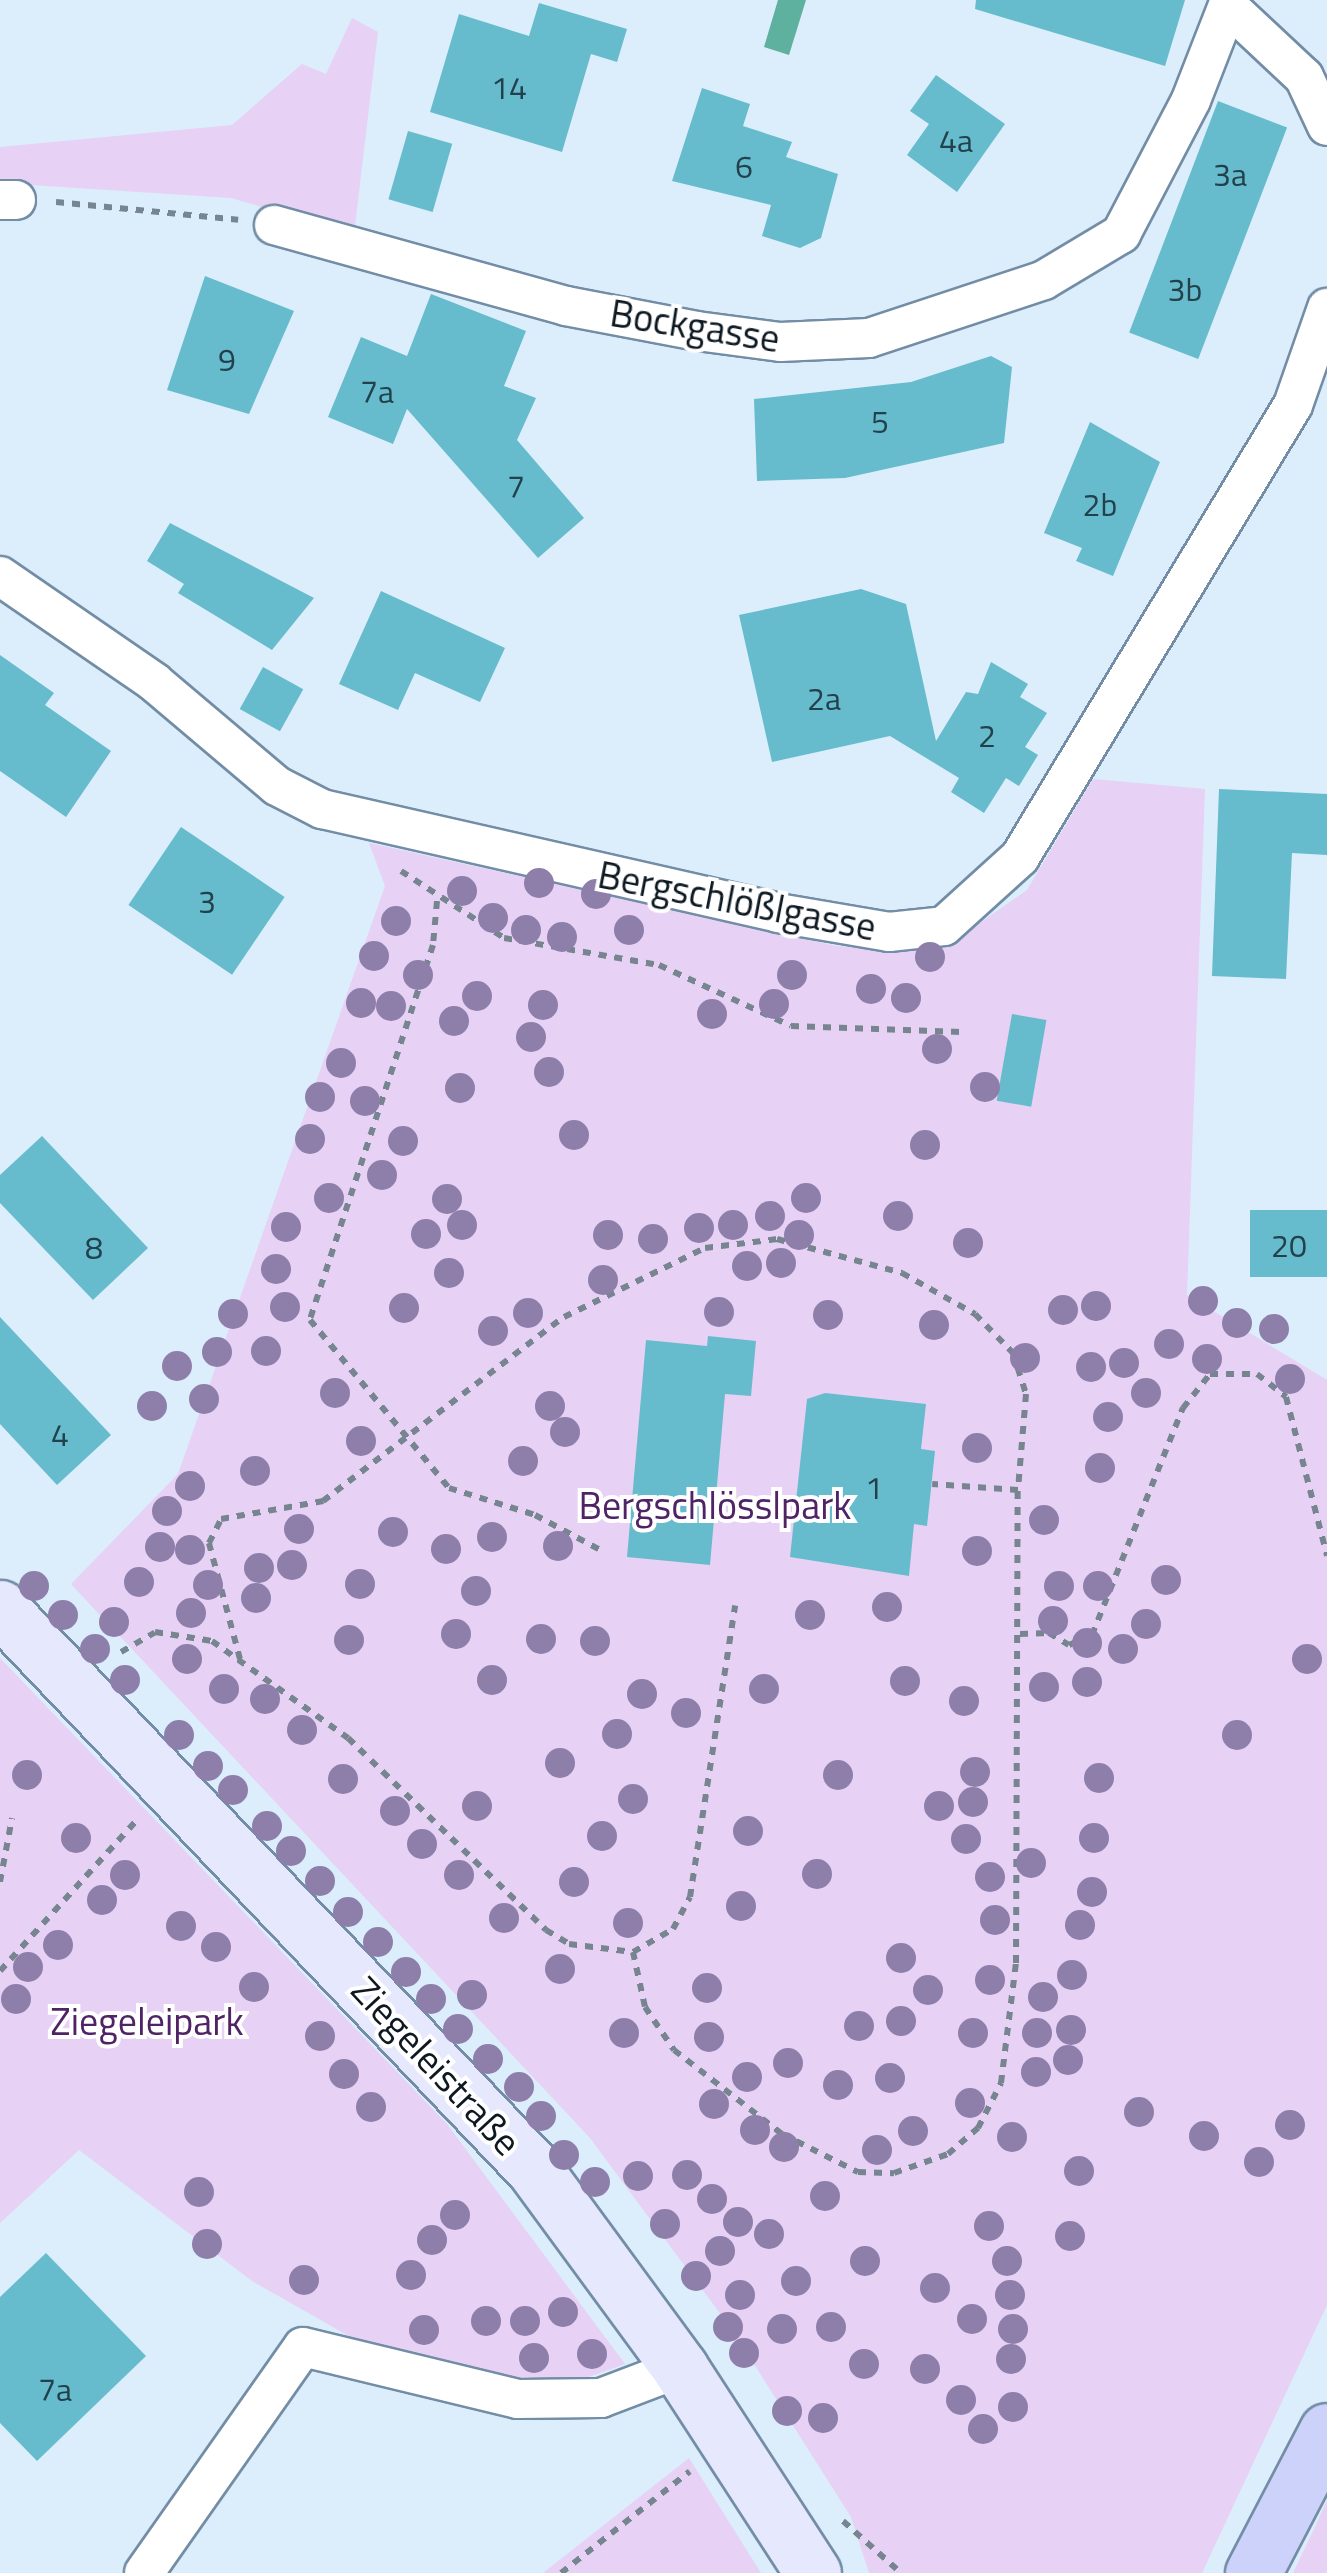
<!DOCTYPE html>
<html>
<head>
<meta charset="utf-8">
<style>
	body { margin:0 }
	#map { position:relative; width:1327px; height:2573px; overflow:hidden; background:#dcedfc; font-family:"Titillium Web",sans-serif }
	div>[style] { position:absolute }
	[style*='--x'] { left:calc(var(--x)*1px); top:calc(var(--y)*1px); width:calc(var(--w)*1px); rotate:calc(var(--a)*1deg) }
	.green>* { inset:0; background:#e7d1f5 }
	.water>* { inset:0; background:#5eb19e }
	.building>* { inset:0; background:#66bccc; transform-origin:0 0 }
	.path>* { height:6px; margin-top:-3px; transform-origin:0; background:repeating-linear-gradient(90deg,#778591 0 8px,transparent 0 16px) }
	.roads { filter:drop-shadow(2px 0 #728da5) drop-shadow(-2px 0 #728da5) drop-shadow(0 2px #728da5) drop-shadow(0 -2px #728da5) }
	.street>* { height:38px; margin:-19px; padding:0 19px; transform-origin:19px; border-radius:19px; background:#fff }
	.secondary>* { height:55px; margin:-27.5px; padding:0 27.5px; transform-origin:27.5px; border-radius:27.5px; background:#e6e8fd }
	.primary>* { height:55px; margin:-27.5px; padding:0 27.5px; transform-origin:27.5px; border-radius:27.5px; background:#cdd2fa }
	.trees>* { width:30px; height:30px; margin:-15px; border-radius:50%; background:#8e7eaa }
	span { translate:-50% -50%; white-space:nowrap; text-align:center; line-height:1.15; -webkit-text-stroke:8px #fff; paint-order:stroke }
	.number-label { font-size:32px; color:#23414c }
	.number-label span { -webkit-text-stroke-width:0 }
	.street-label { font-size:38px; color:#0d1821 }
	.park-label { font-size:38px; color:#4f2366 }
</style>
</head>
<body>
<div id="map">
	<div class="green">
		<i style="clip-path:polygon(352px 18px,378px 32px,354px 234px,231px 198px,0 183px,0 147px,232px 125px,302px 64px,326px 74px)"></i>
		<i style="clip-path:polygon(1093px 779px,1205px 789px,1187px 1295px,1327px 1380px,1327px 2305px,1202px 2573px,869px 2573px,851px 2517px,733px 2331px,590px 2138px,71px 1584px,178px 1474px,385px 886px,369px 843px,837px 946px,941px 950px,1027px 890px)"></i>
		<i style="clip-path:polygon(0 1658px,447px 2124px,625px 2364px,583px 2379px,516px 2380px,361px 2343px,252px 2281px,79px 2150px,0 2223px)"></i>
		<i style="clip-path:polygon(689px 2458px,761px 2573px,543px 2573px)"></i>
		<i style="clip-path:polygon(1327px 2500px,1327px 2573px,1293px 2573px,1314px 2529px)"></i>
	</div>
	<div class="water">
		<i style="clip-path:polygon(778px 0,806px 0,789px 55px,764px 47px)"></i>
	</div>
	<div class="building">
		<i style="clip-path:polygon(976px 0,1185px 0,1165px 66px,975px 9px)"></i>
		<i style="clip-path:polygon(539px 3px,627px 29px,617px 62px,591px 54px,562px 152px,430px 112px,459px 14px,529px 36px)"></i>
		<i style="clip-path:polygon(936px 75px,1005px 124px,957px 192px,907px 155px,929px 124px,910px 111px)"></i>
		<i style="clip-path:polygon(702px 88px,750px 104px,743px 126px,792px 142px,786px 157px,838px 174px,821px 238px,800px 248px,762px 236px,771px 205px,672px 181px)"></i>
		<i style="left:1218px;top:101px;width:74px;height:248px;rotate:21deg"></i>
		<i style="left:408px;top:131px;width:46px;height:71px;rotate:16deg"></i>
		<i style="clip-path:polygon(205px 276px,294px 311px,249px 414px,167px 390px)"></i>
		<i style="clip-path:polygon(431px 294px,526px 331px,504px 386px,536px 398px,517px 440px,584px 518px,538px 558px,407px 409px,393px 444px,328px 417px,361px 337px,407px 356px)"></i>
		<i style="clip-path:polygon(991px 356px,1012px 367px,1004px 443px,845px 478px,757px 481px,754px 399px,911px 382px)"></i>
		<i style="clip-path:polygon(1090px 422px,1160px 462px,1113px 576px,1076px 561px,1082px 548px,1044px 533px)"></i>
		<i style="clip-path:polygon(170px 523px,314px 598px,272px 650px,178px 593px,184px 584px,147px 561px)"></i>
		<i style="clip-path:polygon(861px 589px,906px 604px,936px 741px,966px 692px,978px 694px,991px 662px,1028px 684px,1020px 697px,1047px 713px,1025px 747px,1038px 755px,1019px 786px,1006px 778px,984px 813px,951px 792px,959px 778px,890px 736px,772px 762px,739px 615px)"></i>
		<i style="clip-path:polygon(381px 591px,505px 648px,480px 702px,415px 673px,398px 710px,339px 684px)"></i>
		<i style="clip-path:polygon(0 655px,54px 693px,45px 705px,111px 751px,66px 817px,0 771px)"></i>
		<i style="left:263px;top:667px;width:46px;height:48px;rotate:29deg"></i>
		<i style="clip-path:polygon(1219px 789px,1327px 794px,1327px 855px,1292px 853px,1286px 979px,1212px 976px)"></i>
		<i style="left:181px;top:827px;width:125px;height:94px;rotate:34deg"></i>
		<i style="left:1012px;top:1014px;width:35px;height:88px;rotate:10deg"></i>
		<i style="clip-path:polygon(42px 1136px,148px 1248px,93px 1300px,0 1203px,0 1175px)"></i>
		<i style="left:1327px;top:1210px;width:67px;height:77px;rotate:90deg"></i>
		<i style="clip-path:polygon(0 1317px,111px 1435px,57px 1485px,0 1424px)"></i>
		<i style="clip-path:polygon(708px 1336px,756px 1341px,751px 1396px,725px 1394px,710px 1565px,627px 1557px,646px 1340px,707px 1346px)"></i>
		<i style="clip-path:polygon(825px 1393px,926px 1404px,921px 1449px,935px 1451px,927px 1526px,914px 1524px,909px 1576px,790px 1557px,807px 1399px)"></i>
		<i style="clip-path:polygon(46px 2253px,146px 2356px,37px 2461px,0 2423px,0 2297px)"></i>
	</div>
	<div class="path">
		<i style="--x:56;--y:202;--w:183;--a:5.6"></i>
		<i style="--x:401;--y:871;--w:123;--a:33"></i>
		<i style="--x:504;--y:938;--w:157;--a:9.9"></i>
		<i style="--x:659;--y:965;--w:145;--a:24.8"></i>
		<i style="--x:791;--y:1026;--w:171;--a:2"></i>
		<i style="--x:437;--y:901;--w:44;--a:95.2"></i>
		<i style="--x:433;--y:945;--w:395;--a:108.2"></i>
		<i style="--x:310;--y:1320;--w:218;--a:50.4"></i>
		<i style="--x:449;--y:1488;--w:90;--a:17.4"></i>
		<i style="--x:535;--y:1515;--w:76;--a:28.2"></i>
		<i style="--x:1020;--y:1634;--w:29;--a:-2"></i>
		<i style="--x:1049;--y:1633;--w:23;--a:31"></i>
		<i style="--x:1069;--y:1645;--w:25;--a:-23"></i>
		<i style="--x:1092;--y:1635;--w:245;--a:-68.2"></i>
		<i style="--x:1183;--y:1408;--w:43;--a:-51.5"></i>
		<i style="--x:1210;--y:1374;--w:47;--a:0"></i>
		<i style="--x:1257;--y:1374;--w:37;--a:38"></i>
		<i style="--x:1286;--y:1397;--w:164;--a:75.5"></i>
		<i style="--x:121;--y:1652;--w:39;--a:-30"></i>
		<i style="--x:155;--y:1632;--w:58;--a:9"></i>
		<i style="--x:212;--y:1641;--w:167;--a:35.5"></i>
		<i style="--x:348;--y:1738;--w:276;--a:44.1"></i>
		<i style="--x:546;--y:1930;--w:27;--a:31"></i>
		<i style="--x:569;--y:1944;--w:64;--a:7.1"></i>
		<i style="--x:633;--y:1952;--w:46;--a:-29.9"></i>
		<i style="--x:673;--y:1929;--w:36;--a:-62"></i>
		<i style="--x:690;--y:1897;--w:295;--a:-81.2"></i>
		<i style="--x:240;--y:1659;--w:120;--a:-105"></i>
		<i style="--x:209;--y:1543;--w:27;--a:-63"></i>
		<i style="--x:221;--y:1519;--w:104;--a:-10"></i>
		<i style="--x:323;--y:1501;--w:303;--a:-37.4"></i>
		<i style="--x:564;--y:1317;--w:157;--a:-26.1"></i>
		<i style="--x:705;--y:1248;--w:73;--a:-7.1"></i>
		<i style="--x:777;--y:1239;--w:130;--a:15.2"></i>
		<i style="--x:902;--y:1273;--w:84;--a:29.3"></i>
		<i style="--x:975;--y:1314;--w:54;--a:45.7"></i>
		<i style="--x:1013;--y:1353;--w:43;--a:72.4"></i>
		<i style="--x:1026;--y:1394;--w:96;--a:94.8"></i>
		<i style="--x:1018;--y:1490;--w:86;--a:-176"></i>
		<i style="--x:0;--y:1882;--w:65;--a:-79.4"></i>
		<i style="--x:633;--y:1952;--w:56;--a:77.7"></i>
		<i style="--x:645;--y:2007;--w:52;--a:56"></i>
		<i style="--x:674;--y:2050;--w:137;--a:37.9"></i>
		<i style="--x:782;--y:2134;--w:85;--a:26.6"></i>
		<i style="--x:858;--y:2172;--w:36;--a:2"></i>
		<i style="--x:894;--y:2173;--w:57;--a:-19.4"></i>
		<i style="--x:948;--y:2154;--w:40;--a:-41"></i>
		<i style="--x:978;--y:2128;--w:51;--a:-62.9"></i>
		<i style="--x:1001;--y:2083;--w:121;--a:-82.9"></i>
		<i style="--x:1016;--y:1963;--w:473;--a:-89.8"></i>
		<i style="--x:0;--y:1971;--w:204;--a:-47.8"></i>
		<i style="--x:843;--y:2521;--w:78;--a:41.9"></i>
		<i style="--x:561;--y:2573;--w:164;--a:-38.3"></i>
	</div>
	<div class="roads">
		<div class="street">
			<i style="--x:1228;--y:6;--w:104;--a:43.1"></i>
			<i style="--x:1304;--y:77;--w:54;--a:64.9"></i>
			<i style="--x:0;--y:200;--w:16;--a:0"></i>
			<i style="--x:274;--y:225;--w:303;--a:15.5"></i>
			<i style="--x:566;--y:306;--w:133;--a:10.8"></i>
			<i style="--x:697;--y:331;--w:84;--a:7.5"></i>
			<i style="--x:780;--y:342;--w:89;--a:-2.6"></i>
			<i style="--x:869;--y:338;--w:184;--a:-18.3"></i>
			<i style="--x:1044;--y:280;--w:90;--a:-30.9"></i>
			<i style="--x:1121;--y:234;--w:151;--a:-62.4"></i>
			<i style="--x:1191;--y:100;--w:107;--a:-68.7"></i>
			<i style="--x:0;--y:576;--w:187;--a:34.5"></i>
			<i style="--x:154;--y:682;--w:161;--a:40.2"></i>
			<i style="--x:277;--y:786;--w:51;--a:27.1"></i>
			<i style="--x:322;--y:809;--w:468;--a:12.8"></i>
			<i style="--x:778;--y:913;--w:113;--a:9.7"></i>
			<i style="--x:889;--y:932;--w:55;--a:-6.2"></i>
			<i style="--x:944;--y:926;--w:103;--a:-42.2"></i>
			<i style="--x:1020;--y:857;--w:528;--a:-58.87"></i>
			<i style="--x:1293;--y:405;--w:103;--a:-70.7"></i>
			<i style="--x:144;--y:2573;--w:276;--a:-54.9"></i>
			<i style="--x:303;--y:2347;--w:221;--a:13.6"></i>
			<i style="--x:518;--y:2399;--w:83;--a:-0.7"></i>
			<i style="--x:601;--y:2398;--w:85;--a:-20.8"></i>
		</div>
		<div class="secondary">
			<i style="--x:0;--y:1608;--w:775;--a:46.41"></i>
			<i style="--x:534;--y:2169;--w:247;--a:53.7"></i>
			<i style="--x:680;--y:2368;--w:244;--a:57"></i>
		</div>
		<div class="primary">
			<i style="--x:1253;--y:2573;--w:160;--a:-62.5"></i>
		</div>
	</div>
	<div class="trees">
		<i style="left:539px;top:883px"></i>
		<i style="left:462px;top:891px"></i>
		<i style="left:596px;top:894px"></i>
		<i style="left:493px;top:918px"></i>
		<i style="left:396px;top:921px"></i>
		<i style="left:526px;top:930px"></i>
		<i style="left:629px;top:930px"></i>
		<i style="left:562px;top:937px"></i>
		<i style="left:374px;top:956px"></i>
		<i style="left:930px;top:957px"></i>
		<i style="left:418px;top:975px"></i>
		<i style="left:792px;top:975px"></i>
		<i style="left:871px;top:989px"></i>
		<i style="left:477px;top:996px"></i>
		<i style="left:906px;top:998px"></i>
		<i style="left:361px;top:1003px"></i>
		<i style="left:774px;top:1004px"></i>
		<i style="left:543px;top:1005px"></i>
		<i style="left:391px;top:1006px"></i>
		<i style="left:712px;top:1014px"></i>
		<i style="left:454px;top:1021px"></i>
		<i style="left:531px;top:1037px"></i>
		<i style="left:937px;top:1049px"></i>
		<i style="left:341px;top:1063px"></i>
		<i style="left:549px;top:1072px"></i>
		<i style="left:985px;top:1087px"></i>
		<i style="left:460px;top:1088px"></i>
		<i style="left:320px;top:1097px"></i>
		<i style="left:365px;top:1101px"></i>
		<i style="left:574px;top:1135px"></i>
		<i style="left:310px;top:1139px"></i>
		<i style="left:403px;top:1141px"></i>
		<i style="left:925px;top:1145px"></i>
		<i style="left:382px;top:1175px"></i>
		<i style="left:329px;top:1198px"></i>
		<i style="left:806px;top:1198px"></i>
		<i style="left:447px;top:1199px"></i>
		<i style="left:770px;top:1216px"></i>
		<i style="left:898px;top:1216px"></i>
		<i style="left:462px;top:1225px"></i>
		<i style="left:733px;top:1225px"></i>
		<i style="left:286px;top:1227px"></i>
		<i style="left:699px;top:1228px"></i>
		<i style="left:426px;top:1234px"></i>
		<i style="left:608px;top:1235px"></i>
		<i style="left:799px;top:1235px"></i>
		<i style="left:653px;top:1239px"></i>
		<i style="left:968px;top:1243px"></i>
		<i style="left:781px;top:1263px"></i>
		<i style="left:747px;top:1266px"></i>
		<i style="left:276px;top:1269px"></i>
		<i style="left:449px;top:1273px"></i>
		<i style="left:603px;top:1280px"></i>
		<i style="left:1203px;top:1301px"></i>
		<i style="left:1096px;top:1306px"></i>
		<i style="left:285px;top:1307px"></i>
		<i style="left:404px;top:1308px"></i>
		<i style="left:1063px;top:1310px"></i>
		<i style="left:719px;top:1312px"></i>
		<i style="left:528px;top:1313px"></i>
		<i style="left:233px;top:1314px"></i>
		<i style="left:828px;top:1315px"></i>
		<i style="left:1237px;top:1323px"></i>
		<i style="left:934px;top:1325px"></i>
		<i style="left:1274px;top:1329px"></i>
		<i style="left:493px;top:1331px"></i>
		<i style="left:1169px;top:1344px"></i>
		<i style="left:266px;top:1351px"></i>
		<i style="left:217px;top:1352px"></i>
		<i style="left:1025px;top:1358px"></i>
		<i style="left:1207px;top:1359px"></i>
		<i style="left:1124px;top:1363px"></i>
		<i style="left:177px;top:1366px"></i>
		<i style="left:1091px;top:1367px"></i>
		<i style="left:1290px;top:1379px"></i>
		<i style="left:335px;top:1393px"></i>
		<i style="left:1146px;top:1393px"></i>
		<i style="left:204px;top:1399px"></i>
		<i style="left:152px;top:1406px"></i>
		<i style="left:550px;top:1406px"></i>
		<i style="left:1108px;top:1417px"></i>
		<i style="left:565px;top:1432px"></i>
		<i style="left:361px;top:1441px"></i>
		<i style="left:977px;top:1448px"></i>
		<i style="left:523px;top:1461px"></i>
		<i style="left:1100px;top:1468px"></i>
		<i style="left:255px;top:1471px"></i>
		<i style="left:190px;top:1486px"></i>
		<i style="left:167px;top:1511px"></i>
		<i style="left:1044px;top:1520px"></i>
		<i style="left:299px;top:1529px"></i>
		<i style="left:393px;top:1532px"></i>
		<i style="left:492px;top:1537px"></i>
		<i style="left:558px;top:1546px"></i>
		<i style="left:160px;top:1547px"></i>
		<i style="left:446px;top:1549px"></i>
		<i style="left:190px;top:1550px"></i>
		<i style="left:977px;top:1551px"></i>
		<i style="left:292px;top:1565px"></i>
		<i style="left:259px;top:1568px"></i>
		<i style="left:1166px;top:1580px"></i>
		<i style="left:139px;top:1582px"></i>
		<i style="left:360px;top:1584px"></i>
		<i style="left:208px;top:1585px"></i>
		<i style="left:34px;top:1586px"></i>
		<i style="left:1059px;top:1586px"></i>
		<i style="left:1098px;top:1586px"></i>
		<i style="left:476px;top:1591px"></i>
		<i style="left:256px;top:1598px"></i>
		<i style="left:887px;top:1607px"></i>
		<i style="left:191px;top:1613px"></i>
		<i style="left:63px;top:1615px"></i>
		<i style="left:810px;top:1615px"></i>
		<i style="left:1053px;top:1621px"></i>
		<i style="left:114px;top:1622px"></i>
		<i style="left:1146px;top:1624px"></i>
		<i style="left:456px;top:1634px"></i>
		<i style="left:541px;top:1639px"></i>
		<i style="left:349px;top:1640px"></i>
		<i style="left:595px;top:1641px"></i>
		<i style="left:1087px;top:1643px"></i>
		<i style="left:95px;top:1649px"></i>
		<i style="left:1123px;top:1649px"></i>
		<i style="left:187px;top:1659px"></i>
		<i style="left:1307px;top:1659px"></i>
		<i style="left:125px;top:1680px"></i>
		<i style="left:492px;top:1680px"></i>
		<i style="left:905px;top:1681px"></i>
		<i style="left:1087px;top:1682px"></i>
		<i style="left:1044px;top:1687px"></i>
		<i style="left:224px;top:1689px"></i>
		<i style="left:764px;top:1689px"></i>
		<i style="left:642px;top:1694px"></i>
		<i style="left:265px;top:1699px"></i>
		<i style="left:964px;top:1701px"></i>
		<i style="left:686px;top:1713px"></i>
		<i style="left:302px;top:1730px"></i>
		<i style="left:617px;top:1734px"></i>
		<i style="left:179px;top:1735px"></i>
		<i style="left:1237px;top:1735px"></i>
		<i style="left:560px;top:1763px"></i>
		<i style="left:208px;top:1766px"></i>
		<i style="left:975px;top:1772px"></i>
		<i style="left:27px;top:1775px"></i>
		<i style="left:838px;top:1775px"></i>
		<i style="left:1099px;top:1778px"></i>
		<i style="left:343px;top:1779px"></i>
		<i style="left:233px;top:1790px"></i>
		<i style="left:633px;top:1799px"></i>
		<i style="left:973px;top:1802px"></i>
		<i style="left:477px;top:1806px"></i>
		<i style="left:939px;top:1806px"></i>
		<i style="left:395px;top:1811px"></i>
		<i style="left:267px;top:1826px"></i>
		<i style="left:748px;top:1831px"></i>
		<i style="left:602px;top:1836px"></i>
		<i style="left:76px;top:1838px"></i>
		<i style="left:1094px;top:1838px"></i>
		<i style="left:966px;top:1839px"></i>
		<i style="left:422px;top:1844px"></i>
		<i style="left:291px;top:1851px"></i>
		<i style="left:1031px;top:1863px"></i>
		<i style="left:817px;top:1874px"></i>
		<i style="left:125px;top:1875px"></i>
		<i style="left:459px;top:1875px"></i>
		<i style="left:990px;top:1877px"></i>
		<i style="left:320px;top:1881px"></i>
		<i style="left:574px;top:1882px"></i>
		<i style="left:1092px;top:1892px"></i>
		<i style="left:102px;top:1900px"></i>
		<i style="left:741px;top:1906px"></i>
		<i style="left:348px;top:1912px"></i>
		<i style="left:504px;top:1918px"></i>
		<i style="left:995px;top:1920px"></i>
		<i style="left:628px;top:1923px"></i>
		<i style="left:1080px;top:1925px"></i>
		<i style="left:181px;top:1926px"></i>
		<i style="left:378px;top:1942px"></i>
		<i style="left:58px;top:1945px"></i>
		<i style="left:216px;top:1947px"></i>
		<i style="left:901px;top:1958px"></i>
		<i style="left:28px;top:1967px"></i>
		<i style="left:560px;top:1969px"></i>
		<i style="left:406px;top:1972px"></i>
		<i style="left:1072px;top:1975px"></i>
		<i style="left:990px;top:1980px"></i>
		<i style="left:254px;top:1987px"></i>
		<i style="left:707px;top:1988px"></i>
		<i style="left:928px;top:1990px"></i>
		<i style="left:472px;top:1995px"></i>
		<i style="left:1043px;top:1997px"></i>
		<i style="left:16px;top:1999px"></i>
		<i style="left:431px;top:1999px"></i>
		<i style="left:901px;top:2021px"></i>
		<i style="left:859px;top:2026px"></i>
		<i style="left:458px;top:2029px"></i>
		<i style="left:1071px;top:2030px"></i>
		<i style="left:624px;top:2033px"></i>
		<i style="left:973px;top:2033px"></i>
		<i style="left:1037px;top:2033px"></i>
		<i style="left:320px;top:2036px"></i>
		<i style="left:709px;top:2037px"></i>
		<i style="left:488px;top:2059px"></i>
		<i style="left:1068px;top:2060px"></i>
		<i style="left:788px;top:2063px"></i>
		<i style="left:1036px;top:2072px"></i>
		<i style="left:344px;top:2074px"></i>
		<i style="left:747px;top:2077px"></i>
		<i style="left:890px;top:2078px"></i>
		<i style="left:838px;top:2085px"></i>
		<i style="left:519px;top:2087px"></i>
		<i style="left:970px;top:2103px"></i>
		<i style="left:714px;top:2104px"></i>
		<i style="left:371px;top:2107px"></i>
		<i style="left:1139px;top:2112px"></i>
		<i style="left:541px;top:2116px"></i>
		<i style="left:1290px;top:2125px"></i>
		<i style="left:755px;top:2130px"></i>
		<i style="left:913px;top:2131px"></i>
		<i style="left:1204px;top:2136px"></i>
		<i style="left:1012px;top:2137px"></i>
		<i style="left:784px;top:2147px"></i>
		<i style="left:877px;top:2150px"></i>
		<i style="left:564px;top:2155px"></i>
		<i style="left:1259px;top:2162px"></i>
		<i style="left:1079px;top:2171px"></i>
		<i style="left:687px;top:2175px"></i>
		<i style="left:638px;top:2176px"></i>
		<i style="left:595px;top:2182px"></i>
		<i style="left:199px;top:2192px"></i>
		<i style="left:825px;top:2196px"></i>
		<i style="left:712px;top:2199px"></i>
		<i style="left:455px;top:2215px"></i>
		<i style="left:738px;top:2222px"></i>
		<i style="left:665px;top:2224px"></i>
		<i style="left:989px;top:2226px"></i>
		<i style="left:769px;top:2234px"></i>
		<i style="left:1070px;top:2236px"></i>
		<i style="left:432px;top:2240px"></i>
		<i style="left:207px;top:2244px"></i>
		<i style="left:720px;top:2251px"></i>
		<i style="left:865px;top:2261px"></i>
		<i style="left:1007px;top:2261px"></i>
		<i style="left:411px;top:2275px"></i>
		<i style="left:696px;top:2276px"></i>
		<i style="left:304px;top:2280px"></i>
		<i style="left:796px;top:2281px"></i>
		<i style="left:935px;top:2288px"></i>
		<i style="left:740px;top:2295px"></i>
		<i style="left:1010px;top:2295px"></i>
		<i style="left:563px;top:2312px"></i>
		<i style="left:972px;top:2319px"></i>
		<i style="left:486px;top:2321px"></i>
		<i style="left:525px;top:2321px"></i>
		<i style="left:728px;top:2327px"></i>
		<i style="left:831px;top:2327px"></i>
		<i style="left:782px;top:2329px"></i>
		<i style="left:1013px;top:2329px"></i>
		<i style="left:424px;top:2330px"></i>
		<i style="left:744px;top:2353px"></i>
		<i style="left:592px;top:2354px"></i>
		<i style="left:534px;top:2358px"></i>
		<i style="left:1011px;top:2359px"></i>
		<i style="left:864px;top:2364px"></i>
		<i style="left:925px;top:2369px"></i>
		<i style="left:961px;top:2400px"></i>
		<i style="left:1013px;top:2407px"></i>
		<i style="left:787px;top:2411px"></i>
		<i style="left:823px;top:2418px"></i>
		<i style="left:983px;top:2429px"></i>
	</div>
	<div class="number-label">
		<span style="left:509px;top:87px">14</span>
		<span style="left:956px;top:140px">4a</span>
		<span style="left:744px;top:166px">6</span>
		<span style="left:1230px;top:174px">3a</span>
		<span style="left:1185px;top:289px">3b</span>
		<span style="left:227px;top:359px">9</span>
		<span style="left:377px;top:391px">7a</span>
		<span style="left:880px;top:421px">5</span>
		<span style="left:516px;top:486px">7</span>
		<span style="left:1100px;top:504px">2b</span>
		<span style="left:824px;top:698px">2a</span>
		<span style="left:987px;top:735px">2</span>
		<span style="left:207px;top:901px">3</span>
		<span style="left:1289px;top:1245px">20</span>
		<span style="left:94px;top:1247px">8</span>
		<span style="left:60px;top:1434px">4</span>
		<span style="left:874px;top:1487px">1</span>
		<span style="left:55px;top:2389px">7a</span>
	</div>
	<div class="street-label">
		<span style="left:695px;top:326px;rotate:9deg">Bockgasse</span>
		<span style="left:737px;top:901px;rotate:11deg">Bergschlößlgasse</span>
		<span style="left:436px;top:2066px;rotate:47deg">Ziegeleistraße</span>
	</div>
	<div class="park-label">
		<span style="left:715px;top:1506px">Bergschlösslpark</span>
		<span style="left:147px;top:2022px">Ziegeleipark</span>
	</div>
</div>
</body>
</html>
